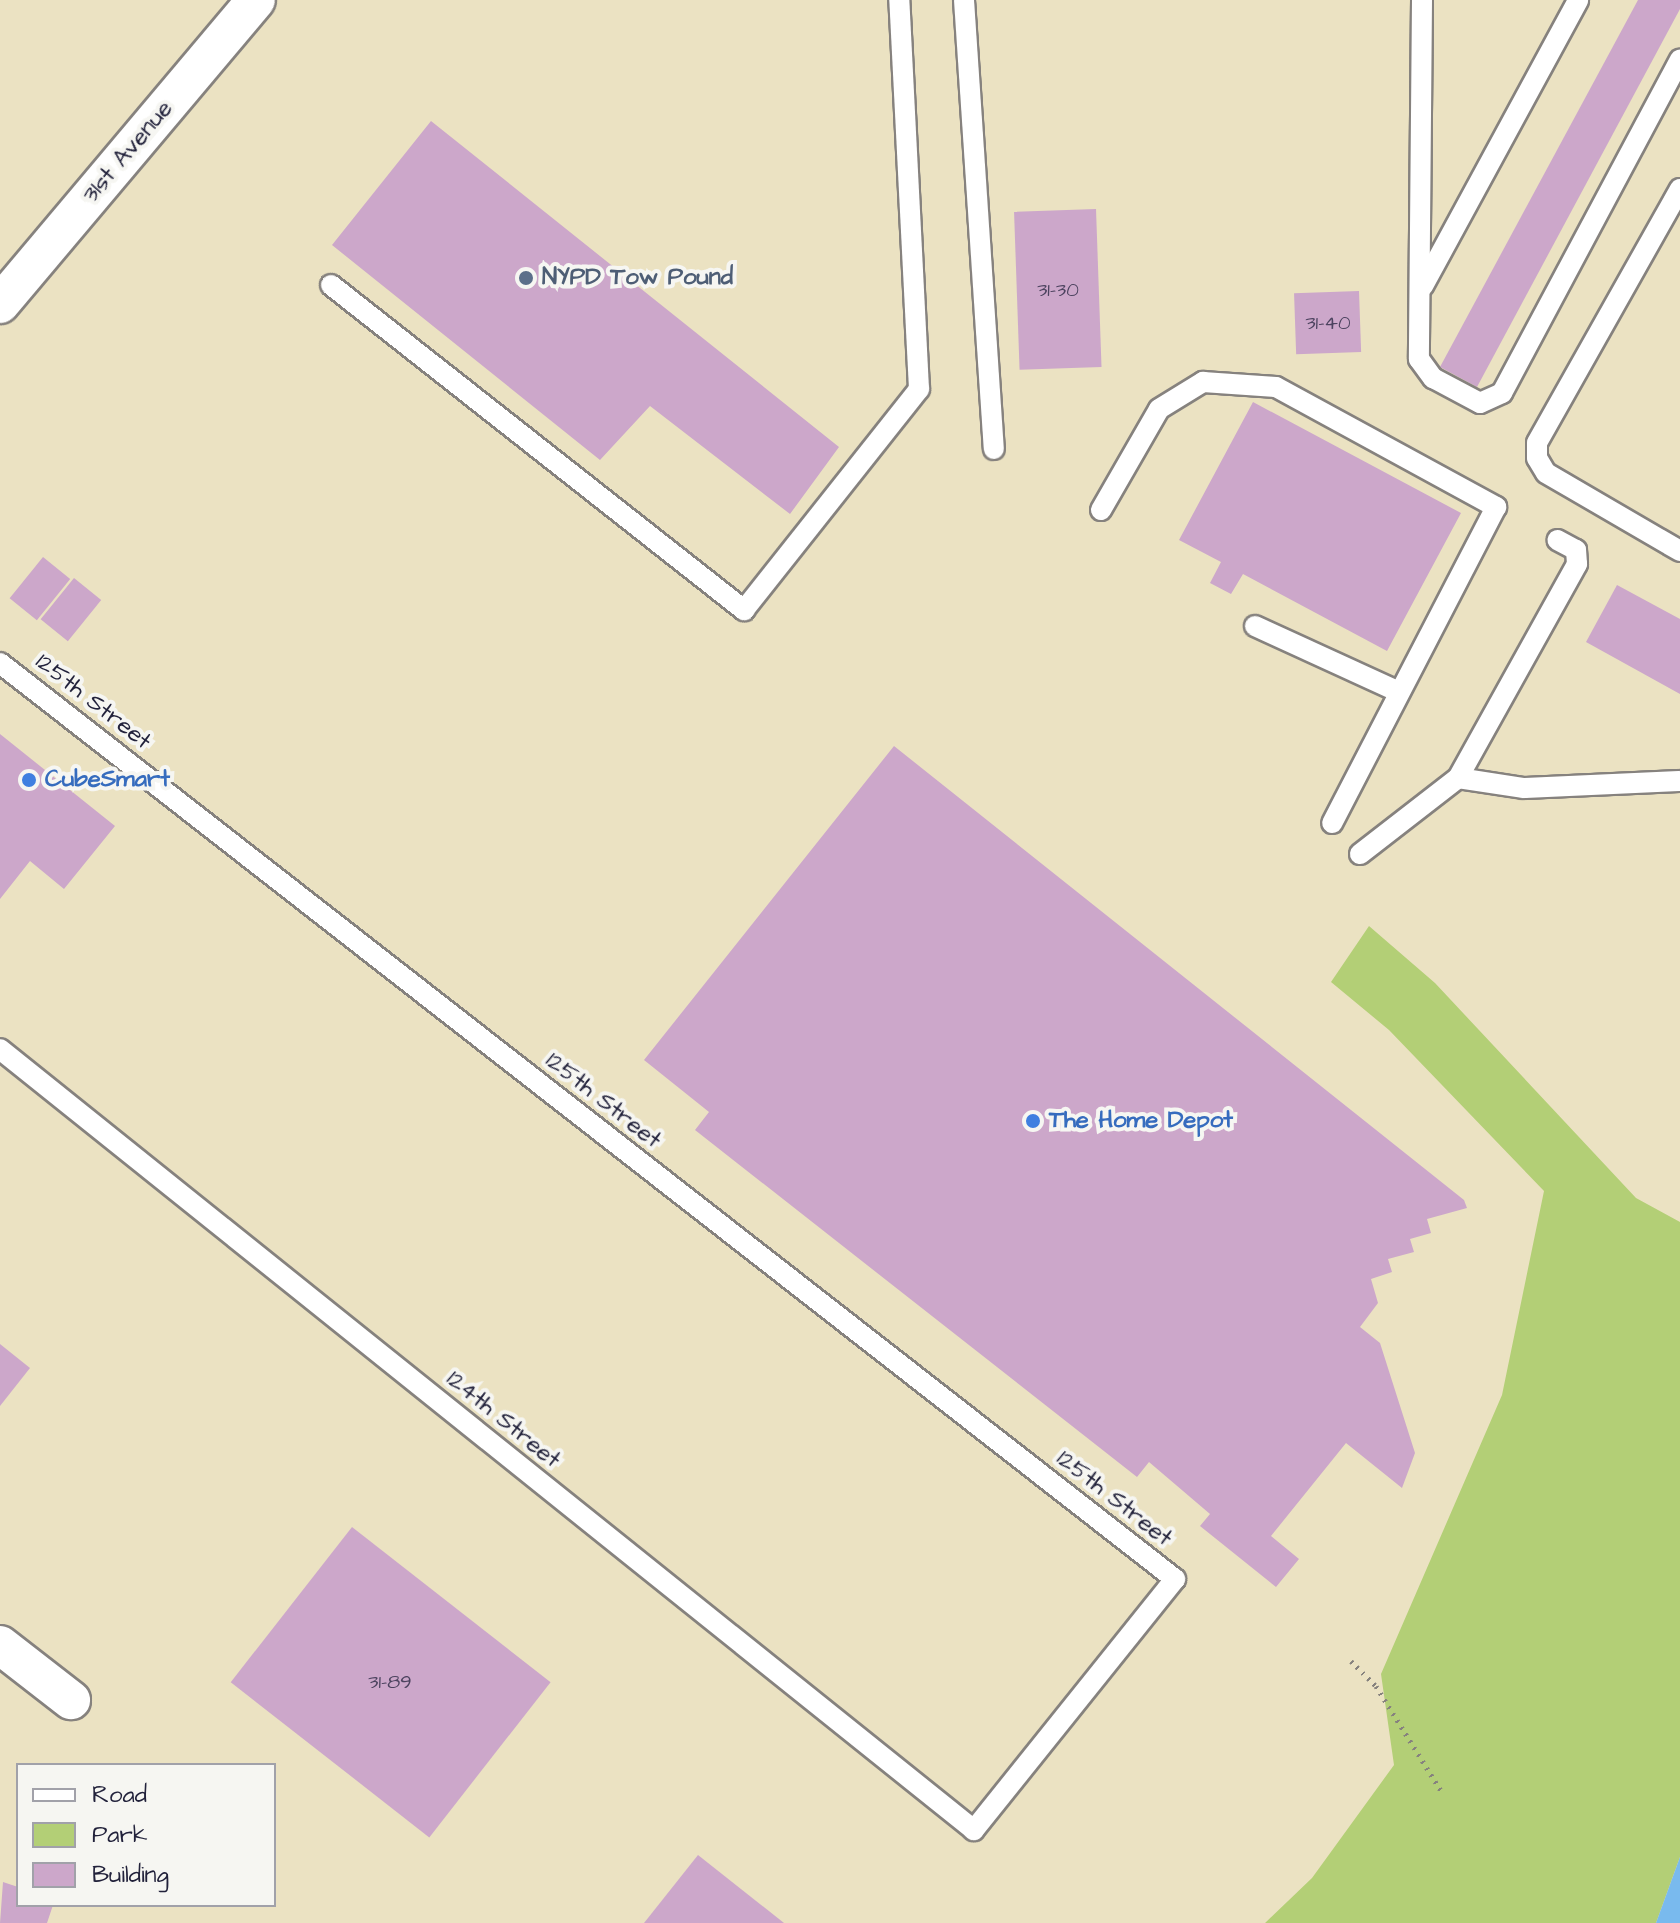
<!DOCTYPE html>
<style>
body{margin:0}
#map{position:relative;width:1680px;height:1923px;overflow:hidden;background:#ebe2c2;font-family:"Architects Daughter",sans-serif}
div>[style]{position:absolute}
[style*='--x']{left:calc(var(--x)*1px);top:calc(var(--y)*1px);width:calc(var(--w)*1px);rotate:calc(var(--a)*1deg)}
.green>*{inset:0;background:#b3cf76}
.water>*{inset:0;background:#79baee}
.building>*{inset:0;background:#cca7ca;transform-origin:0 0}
.path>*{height:5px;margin-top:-2.5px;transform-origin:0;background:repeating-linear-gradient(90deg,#86827e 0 2px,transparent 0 8px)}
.roads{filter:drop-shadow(2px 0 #86827e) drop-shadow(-2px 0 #86827e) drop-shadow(0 2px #86827e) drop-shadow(0 -2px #86827e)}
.lane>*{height:20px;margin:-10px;padding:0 10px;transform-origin:10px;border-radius:10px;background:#fff}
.street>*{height:38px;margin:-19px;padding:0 19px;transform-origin:19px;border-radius:19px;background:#fff}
.dots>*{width:22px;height:22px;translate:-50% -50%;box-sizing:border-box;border:4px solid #f6f6f2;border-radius:50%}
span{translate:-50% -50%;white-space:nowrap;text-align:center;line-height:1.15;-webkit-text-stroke:8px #f6f6f2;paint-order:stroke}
.number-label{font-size:20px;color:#4c435f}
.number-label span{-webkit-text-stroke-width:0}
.street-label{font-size:24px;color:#22223b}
.service-label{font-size:24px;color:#4e5e75;font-weight:700}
.left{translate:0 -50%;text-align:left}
.shop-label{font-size:24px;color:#366cbe;font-weight:700}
.legend{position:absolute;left:16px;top:1763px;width:260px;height:144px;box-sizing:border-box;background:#f6f6f2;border:2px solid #a1a1a9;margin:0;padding:10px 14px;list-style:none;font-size:24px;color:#22223b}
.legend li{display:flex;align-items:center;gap:16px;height:40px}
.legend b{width:40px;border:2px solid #a1a1a9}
</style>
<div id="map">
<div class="green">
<div style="clip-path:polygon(1369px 926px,1435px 983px,1636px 1198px,1680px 1222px,1680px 1857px,1656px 1923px,1265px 1923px,1312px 1878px,1394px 1765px,1381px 1674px,1502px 1395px,1544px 1191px,1389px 1030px,1331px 982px)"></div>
</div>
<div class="water">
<div style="clip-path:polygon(1680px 1857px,1680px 1923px,1656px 1923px)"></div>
</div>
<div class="building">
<div style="clip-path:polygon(1638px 0,1680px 0,1680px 9px,1477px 387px,1440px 367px)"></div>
<div style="clip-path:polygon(431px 121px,839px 447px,790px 514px,650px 406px,600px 460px,332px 245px)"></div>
<div style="left:1096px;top:209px;width:158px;height:82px;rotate:88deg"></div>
<div style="left:1359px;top:291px;width:61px;height:65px;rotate:88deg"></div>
<div style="clip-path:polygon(1253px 402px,1461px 513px,1387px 651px,1243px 574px,1231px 594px,1210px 583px,1221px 562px,1179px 540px)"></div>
<div style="left:43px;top:557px;width:35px;height:53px;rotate:39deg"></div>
<div style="left:74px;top:578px;width:35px;height:53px;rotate:39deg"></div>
<div style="clip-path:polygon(1617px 585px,1680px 619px,1680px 694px,1586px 642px)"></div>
<div style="clip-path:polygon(0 734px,115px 826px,64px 889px,30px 861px,0 899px)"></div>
<div style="clip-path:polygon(894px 746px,1464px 1200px,1467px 1208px,1427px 1219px,1431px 1233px,1410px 1239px,1414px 1252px,1388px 1259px,1392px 1272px,1371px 1279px,1378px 1303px,1360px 1327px,1380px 1343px,1415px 1453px,1402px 1488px,1346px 1443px,1271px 1536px,1299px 1559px,1276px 1587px,1200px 1526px,1210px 1514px,1149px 1462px,1137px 1477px,695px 1130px,709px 1112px,644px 1060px)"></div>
<div style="clip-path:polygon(0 1344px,30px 1368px,0 1406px)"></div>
<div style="left:352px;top:1527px;width:252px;height:197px;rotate:38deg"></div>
<div style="clip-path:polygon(698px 1855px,784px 1923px,644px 1923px)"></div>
<div style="clip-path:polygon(3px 1882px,18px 1887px,18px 1905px,53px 1905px,47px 1923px,0 1923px)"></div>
</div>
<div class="path">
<div style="--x:1351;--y:1661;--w:35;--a:45"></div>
<div style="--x:1376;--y:1686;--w:127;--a:58.2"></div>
</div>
<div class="roads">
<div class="lane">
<div style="--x:964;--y:0;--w:450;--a:86.2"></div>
<div style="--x:1422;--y:0;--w:359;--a:90.5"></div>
<div style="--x:1419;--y:359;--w:24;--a:54"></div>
<div style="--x:1433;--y:378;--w:53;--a:28"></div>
<div style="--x:1480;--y:403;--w:24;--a:-24"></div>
<div style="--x:1502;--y:393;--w:378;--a:-61.9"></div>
<div style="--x:1680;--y:189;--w:291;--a:119.4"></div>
<div style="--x:1537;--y:443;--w:15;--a:90"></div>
<div style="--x:1537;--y:458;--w:17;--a:59"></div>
<div style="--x:1546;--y:473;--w:155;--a:30.2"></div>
<div style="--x:331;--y:285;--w:526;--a:38.2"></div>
<div style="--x:744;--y:610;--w:282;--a:-51.6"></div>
<div style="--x:919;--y:389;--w:390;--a:-92.9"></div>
<div style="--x:1423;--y:286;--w:325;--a:-61.5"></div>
<div style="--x:1101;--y:510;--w:116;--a:-60.1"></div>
<div style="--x:1159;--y:409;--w:52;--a:-31.5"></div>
<div style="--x:1203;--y:382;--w:73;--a:3.9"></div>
<div style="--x:1276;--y:387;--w:251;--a:28.6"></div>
<div style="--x:1496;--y:507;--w:356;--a:117.4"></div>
<div style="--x:1255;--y:626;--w:156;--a:24.6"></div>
<div style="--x:0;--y:663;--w:1490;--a:37.94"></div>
<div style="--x:1175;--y:1579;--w:322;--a:128.7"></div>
<div style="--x:974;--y:1830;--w:1248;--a:-141.28"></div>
<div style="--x:1458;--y:778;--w:67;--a:8.6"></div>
<div style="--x:1524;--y:788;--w:156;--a:-2.6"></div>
<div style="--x:1360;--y:854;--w:124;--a:-37.8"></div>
<div style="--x:1458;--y:778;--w:245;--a:-60.9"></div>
<div style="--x:1577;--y:564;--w:14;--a:-94"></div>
<div style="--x:1576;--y:550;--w:21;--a:-152"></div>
</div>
<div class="street">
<div style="--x:0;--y:304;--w:397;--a:-49.9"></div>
<div style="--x:0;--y:1645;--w:90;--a:37.8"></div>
</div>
</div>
<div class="dots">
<div style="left:526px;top:278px;background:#5c6f8a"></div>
<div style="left:29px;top:780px;background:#3f7fe0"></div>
<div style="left:1033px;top:1121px;background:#3f7fe0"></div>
</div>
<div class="number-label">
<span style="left:1058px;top:290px">31-30</span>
<span style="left:1328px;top:323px">31-40</span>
<span style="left:390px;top:1682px">31-89</span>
</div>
<div class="street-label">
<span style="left:128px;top:152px;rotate:-50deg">31st Avenue</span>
<span style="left:93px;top:702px;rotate:38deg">125th Street</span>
<span style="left:603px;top:1101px;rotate:38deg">125th Street</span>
<span style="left:503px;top:1420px;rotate:39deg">124th Street</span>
<span style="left:1114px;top:1499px;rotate:38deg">125th Street</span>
</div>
<div class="service-label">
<span class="left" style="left:542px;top:278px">NYPD Tow Pound</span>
</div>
<div class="shop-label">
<span class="left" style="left:45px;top:780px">CubeSmart</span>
<span class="left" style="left:1049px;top:1121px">The Home Depot</span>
</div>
<ul class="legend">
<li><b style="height:10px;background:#fff"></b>Road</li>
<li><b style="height:22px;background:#b3cf76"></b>Park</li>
<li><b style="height:22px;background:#cca7ca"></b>Building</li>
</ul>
</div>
